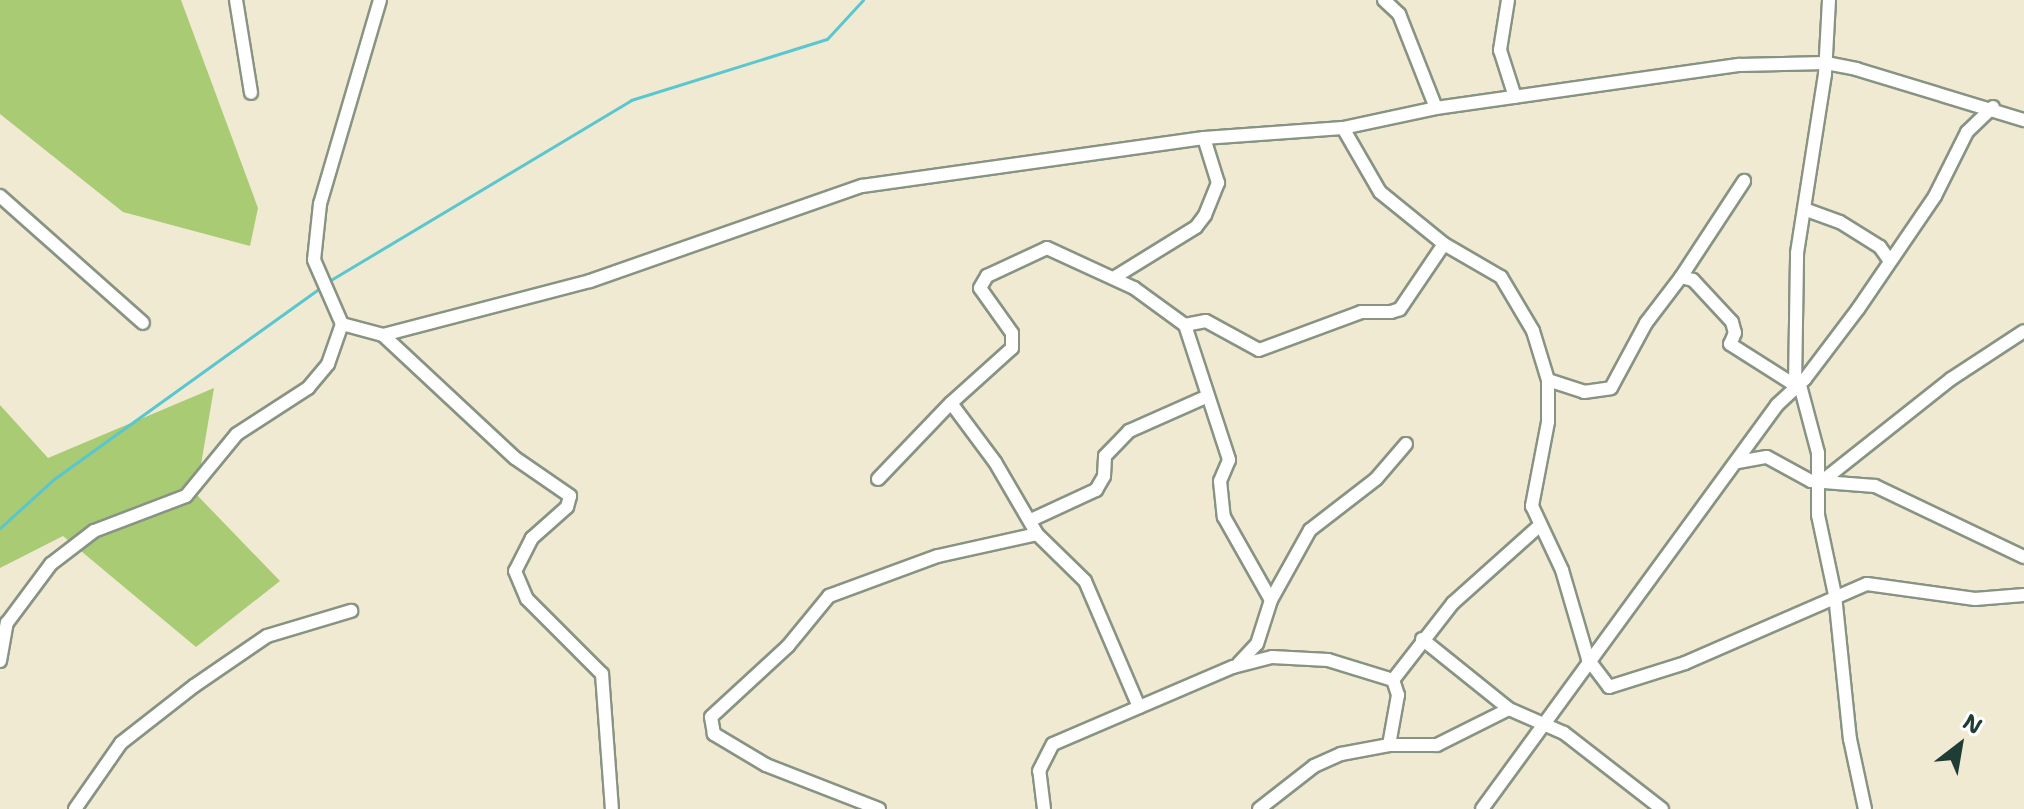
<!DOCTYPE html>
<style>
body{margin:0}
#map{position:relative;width:2024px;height:809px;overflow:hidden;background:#f0ead2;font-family:"Shantell Sans",sans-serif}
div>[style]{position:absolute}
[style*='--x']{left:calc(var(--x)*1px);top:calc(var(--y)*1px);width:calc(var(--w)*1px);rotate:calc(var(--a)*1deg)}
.green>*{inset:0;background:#a9cb73}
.stream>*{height:3px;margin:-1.5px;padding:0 1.5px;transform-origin:1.5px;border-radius:1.5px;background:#59c6d0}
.roads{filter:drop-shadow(2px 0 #889483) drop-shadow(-2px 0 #889483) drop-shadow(0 2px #889483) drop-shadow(0 -2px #889483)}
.minor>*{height:12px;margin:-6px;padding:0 6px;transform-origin:6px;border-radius:6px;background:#fff}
span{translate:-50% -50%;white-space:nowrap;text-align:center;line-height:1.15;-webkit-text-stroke:8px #fff;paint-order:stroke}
.north{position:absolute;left:1920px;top:705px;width:80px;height:80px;-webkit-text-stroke:6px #fff;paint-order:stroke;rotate:31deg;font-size:22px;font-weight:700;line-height:32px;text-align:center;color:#1f3d34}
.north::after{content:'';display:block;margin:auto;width:28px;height:36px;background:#1f3d34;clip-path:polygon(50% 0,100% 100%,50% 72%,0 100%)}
</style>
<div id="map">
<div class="green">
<div style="clip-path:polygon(0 0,181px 0,258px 208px,250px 246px,123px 212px,0 114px)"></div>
<div style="clip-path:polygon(214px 388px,196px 494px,280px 581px,196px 647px,63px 536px,0 568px,0 405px,48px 458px)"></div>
</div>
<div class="stream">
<div style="--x:329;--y:281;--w:352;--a:-30.9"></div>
<div style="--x:631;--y:100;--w:205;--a:-17.3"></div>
<div style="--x:827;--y:39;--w:53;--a:-47.3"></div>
<div style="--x:0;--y:528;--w:73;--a:-42.2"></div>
<div style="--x:54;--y:479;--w:327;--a:-35.7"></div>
</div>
<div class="roads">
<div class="minor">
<div style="--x:236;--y:0;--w:94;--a:80.8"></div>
<div style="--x:380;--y:0;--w:213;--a:106.4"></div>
<div style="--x:320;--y:204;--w:56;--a:96.1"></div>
<div style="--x:314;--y:260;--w:70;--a:66.4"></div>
<div style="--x:342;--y:324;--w:42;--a:15"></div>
<div style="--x:383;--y:335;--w:214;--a:-14.6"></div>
<div style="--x:590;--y:281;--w:288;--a:-19.3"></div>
<div style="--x:862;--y:186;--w:345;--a:-8"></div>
<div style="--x:1204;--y:138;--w:139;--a:-4.1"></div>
<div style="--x:1343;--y:128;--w:95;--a:-12.1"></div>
<div style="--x:1436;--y:108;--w:307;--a:-8.1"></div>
<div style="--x:1740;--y:65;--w:86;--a:-1.3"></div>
<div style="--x:1826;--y:63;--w:31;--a:11"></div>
<div style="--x:1856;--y:69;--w:176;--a:16.9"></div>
<div style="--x:1384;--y:0;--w:21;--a:43"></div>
<div style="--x:1399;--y:14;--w:101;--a:68.5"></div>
<div style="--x:1508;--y:0;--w:51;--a:99.1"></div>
<div style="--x:1500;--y:50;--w:49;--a:72.3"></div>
<div style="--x:1343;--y:128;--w:74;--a:60"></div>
<div style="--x:1380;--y:192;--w:82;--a:39.1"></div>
<div style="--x:1444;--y:244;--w:66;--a:30.1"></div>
<div style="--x:1501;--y:277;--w:63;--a:59.3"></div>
<div style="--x:1533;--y:331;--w:51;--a:73"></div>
<div style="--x:1548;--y:380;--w:42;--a:90"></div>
<div style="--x:1548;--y:422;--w:86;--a:100.8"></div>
<div style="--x:1532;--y:506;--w:71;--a:64.9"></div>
<div style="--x:1562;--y:570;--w:93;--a:73.7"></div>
<div style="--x:1588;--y:659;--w:35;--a:53"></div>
<div style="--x:1609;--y:687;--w:80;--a:-17.5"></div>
<div style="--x:1685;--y:663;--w:198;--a:-23.5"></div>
<div style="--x:1867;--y:584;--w:109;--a:7.9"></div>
<div style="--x:1975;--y:599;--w:49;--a:-4.7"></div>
<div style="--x:0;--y:196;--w:191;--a:41.6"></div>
<div style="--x:1804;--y:209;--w:38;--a:20"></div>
<div style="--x:1840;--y:222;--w:47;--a:32"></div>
<div style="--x:1880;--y:247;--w:16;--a:55"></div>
<div style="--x:1115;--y:277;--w:95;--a:-31.7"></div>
<div style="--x:1196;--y:227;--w:15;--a:-53"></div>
<div style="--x:1205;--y:215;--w:35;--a:-68"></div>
<div style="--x:1218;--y:183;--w:47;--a:-107.3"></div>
<div style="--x:1681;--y:277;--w:115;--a:-56.7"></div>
<div style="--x:1185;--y:325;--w:21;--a:-11"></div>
<div style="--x:1206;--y:321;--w:60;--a:28.7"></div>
<div style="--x:1259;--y:350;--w:109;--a:-20.4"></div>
<div style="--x:1361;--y:312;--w:30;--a:0"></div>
<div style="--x:1391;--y:312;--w:9;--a:-18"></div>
<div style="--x:1400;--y:309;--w:78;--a:-55.9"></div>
<div style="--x:383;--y:335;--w:180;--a:43"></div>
<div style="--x:515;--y:458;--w:67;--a:34.6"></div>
<div style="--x:570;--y:496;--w:11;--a:105"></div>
<div style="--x:567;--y:507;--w:47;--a:138.5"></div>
<div style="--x:532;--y:538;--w:37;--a:117"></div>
<div style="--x:515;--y:571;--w:30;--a:67"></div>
<div style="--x:527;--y:599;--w:106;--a:45"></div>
<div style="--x:602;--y:674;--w:135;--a:85.8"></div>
<div style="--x:1548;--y:380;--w:38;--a:18"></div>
<div style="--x:1584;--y:392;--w:27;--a:-8"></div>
<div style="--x:1611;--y:388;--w:74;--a:-61.7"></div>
<div style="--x:1646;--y:323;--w:58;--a:-52.7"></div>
<div style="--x:1681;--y:277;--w:12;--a:14"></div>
<div style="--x:1693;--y:280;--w:57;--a:47.1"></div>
<div style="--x:1732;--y:322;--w:11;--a:75"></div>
<div style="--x:1735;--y:333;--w:12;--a:114"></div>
<div style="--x:1730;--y:344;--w:84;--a:32.4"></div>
<div style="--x:1801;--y:389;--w:66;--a:75.1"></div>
<div style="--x:1818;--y:453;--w:62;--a:90"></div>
<div style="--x:1818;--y:515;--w:82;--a:78"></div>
<div style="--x:1835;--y:595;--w:145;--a:84.1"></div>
<div style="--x:1850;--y:739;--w:72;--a:77.9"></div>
<div style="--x:1795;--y:386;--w:133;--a:-89.1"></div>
<div style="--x:1797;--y:253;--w:181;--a:-81.1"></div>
<div style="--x:1825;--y:74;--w:74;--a:-86.9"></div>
<div style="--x:951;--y:403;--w:82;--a:-42"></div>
<div style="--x:1012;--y:348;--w:15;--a:-90"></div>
<div style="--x:1012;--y:333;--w:55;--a:-125.4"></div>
<div style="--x:980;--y:288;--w:14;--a:-60"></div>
<div style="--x:987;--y:276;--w:66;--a:-25"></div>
<div style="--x:1047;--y:248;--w:96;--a:24.7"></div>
<div style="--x:1134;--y:288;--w:63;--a:36"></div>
<div style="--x:1185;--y:325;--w:142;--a:71.9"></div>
<div style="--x:1229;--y:460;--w:23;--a:113"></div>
<div style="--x:1220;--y:481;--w:36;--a:84"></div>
<div style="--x:1224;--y:517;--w:95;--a:60.5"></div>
<div style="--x:1738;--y:462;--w:29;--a:-10"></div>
<div style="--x:1767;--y:457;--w:50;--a:28.6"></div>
<div style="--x:1811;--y:481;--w:64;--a:4.5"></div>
<div style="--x:1875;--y:486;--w:165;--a:25.5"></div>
<div style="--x:878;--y:479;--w:105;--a:-46.2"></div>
<div style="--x:951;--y:403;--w:74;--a:53.3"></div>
<div style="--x:995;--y:462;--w:83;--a:59.7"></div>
<div style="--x:1037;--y:534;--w:67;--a:44.4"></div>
<div style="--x:1085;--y:581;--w:137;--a:66.8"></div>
<div style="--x:1821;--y:482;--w:166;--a:-38.4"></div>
<div style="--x:1951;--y:379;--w:87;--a:-33.3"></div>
<div style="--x:1031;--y:520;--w:72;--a:-24.8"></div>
<div style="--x:1096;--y:490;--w:16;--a:-60"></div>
<div style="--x:1104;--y:476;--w:20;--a:-87"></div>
<div style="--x:1105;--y:456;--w:35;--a:-46"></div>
<div style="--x:1129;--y:431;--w:86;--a:-23.9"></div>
<div style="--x:1422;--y:639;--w:112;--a:38.8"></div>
<div style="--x:1509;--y:709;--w:60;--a:23.6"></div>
<div style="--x:1564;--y:733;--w:124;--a:37.8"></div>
<div style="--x:0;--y:661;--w:39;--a:-80"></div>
<div style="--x:7;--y:623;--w:74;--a:-53.3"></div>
<div style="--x:51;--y:564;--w:54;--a:-37.5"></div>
<div style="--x:94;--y:531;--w:98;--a:-20.8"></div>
<div style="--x:186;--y:496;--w:80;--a:-50.6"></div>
<div style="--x:237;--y:434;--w:85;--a:-32.9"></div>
<div style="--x:308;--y:388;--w:31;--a:-50"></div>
<div style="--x:328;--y:364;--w:42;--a:-70.7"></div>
<div style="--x:1239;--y:663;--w:26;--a:-47"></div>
<div style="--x:1257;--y:644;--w:46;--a:-72.3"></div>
<div style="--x:1271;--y:600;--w:80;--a:-60.9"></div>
<div style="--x:1310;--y:530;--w:83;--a:-37.7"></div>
<div style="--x:1376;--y:479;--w:46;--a:-49.4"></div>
<div style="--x:1393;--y:680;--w:98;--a:-52.1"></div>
<div style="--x:1453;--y:603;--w:114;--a:-41.8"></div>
<div style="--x:1389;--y:745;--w:51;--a:-79.8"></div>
<div style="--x:1398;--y:695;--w:16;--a:-108"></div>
<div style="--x:75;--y:809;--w:80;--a:-55.1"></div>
<div style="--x:121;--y:743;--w:93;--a:-38"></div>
<div style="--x:194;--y:686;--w:88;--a:-34.4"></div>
<div style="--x:267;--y:636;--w:88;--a:-16.6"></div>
<div style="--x:879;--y:809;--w:121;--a:-158.7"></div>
<div style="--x:766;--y:765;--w:61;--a:-149.2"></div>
<div style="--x:714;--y:734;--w:17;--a:-100"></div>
<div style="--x:711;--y:717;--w:105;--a:-42.7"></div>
<div style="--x:788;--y:646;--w:65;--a:-50.6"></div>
<div style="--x:829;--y:596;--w:116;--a:-20.2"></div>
<div style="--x:938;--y:556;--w:101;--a:-12.5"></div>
<div style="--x:1044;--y:809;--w:38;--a:-97"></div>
<div style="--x:1039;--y:771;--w:30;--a:-63"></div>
<div style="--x:1053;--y:744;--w:196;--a:-23.2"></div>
<div style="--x:1233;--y:667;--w:40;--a:-14.4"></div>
<div style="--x:1272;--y:657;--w:56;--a:3.1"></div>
<div style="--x:1328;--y:660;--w:68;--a:17.1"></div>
<div style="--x:1259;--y:809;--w:70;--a:-38"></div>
<div style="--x:1314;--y:766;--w:30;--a:-24"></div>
<div style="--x:1341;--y:754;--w:49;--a:-10.6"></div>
<div style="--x:1389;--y:745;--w:48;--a:0"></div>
<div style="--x:1437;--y:745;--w:80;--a:-26.6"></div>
<div style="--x:1482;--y:809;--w:500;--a:-53.86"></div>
<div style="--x:1777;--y:405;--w:38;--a:-43"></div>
<div style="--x:1805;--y:379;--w:88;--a:-52.9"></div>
<div style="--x:1858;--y:309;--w:137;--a:-55.7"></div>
<div style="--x:1935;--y:196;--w:72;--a:-63.4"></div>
<div style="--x:1967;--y:132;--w:36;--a:-44"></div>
</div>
</div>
<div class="north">N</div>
</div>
